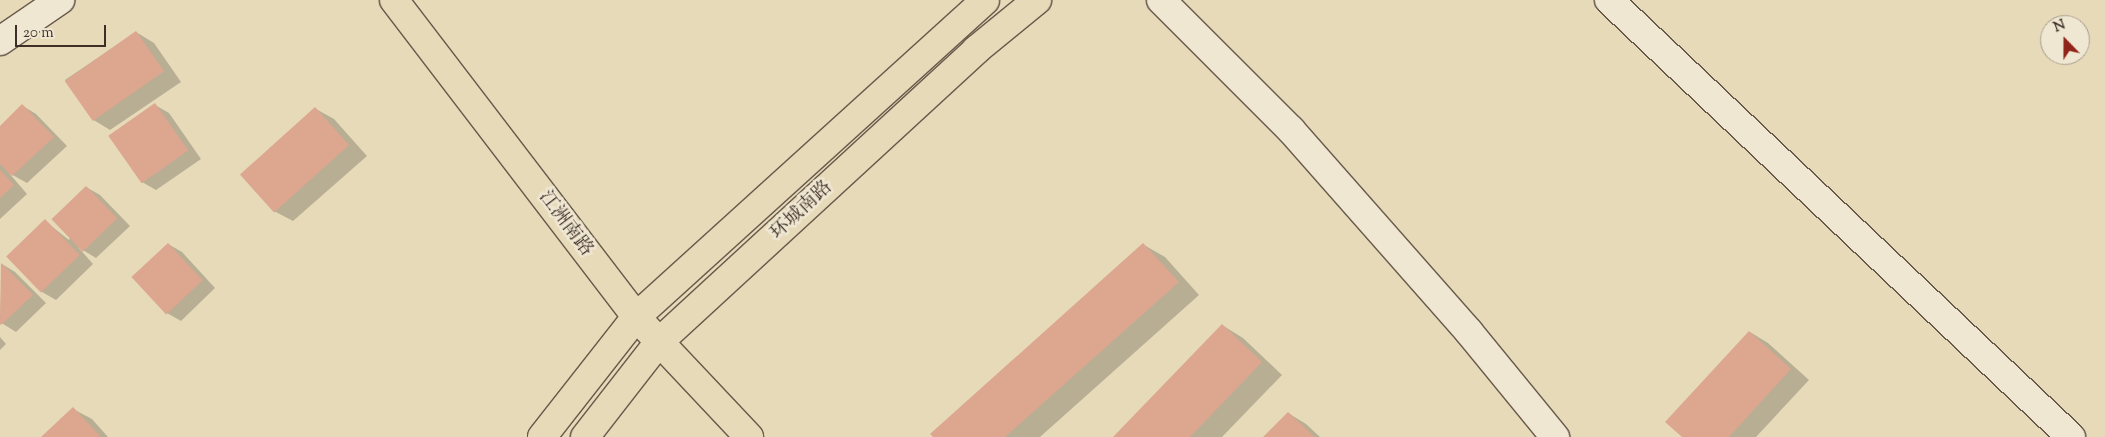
<!DOCTYPE html>
<meta charset="utf-8">
<style>
body{margin:0}
#map{position:relative;width:2105px;height:437px;overflow:hidden;background:#e6dab9;font-family:"Sorts Mill Goudy","Noto Serif SC",serif}
div>[style]{position:absolute}
[style*='--x']{left:calc(var(--x)*1px);top:calc(var(--y)*1px);width:calc(var(--w)*1px);rotate:calc(var(--a)*1deg)}
.shadow>*{inset:0;background:#0003}
.building>*{inset:0;background:#dca68f;transform-origin:0 0}
.roads{filter:drop-shadow(1px 0 #68594b) drop-shadow(-1px 0 #68594b) drop-shadow(0 1px #68594b) drop-shadow(0 -1px #68594b)}
.minor>*{height:28px;margin:-14px;padding:0 14px;transform-origin:14px;border-radius:14px;background:#efe7d2}
.major>*{height:28px;margin:-14px;padding:0 14px;transform-origin:14px;border-radius:14px;background:#e6dab9}
span{translate:-50% -50%;white-space:nowrap;text-align:center;line-height:1.15;-webkit-text-stroke:5px #efe7d2;paint-order:stroke}
.street-label{font-size:19px;color:#3e2e26}
.north{position:absolute;left:2040px;top:15px;width:50px;height:50px;box-sizing:border-box;background:#efe7d2;border:1px solid #a89d8d;border-radius:50%;rotate:338deg;font-size:14px;font-weight:700;line-height:20px;text-align:center;color:#3e2e26}
.north::after{content:'';display:block;margin:auto;width:18px;height:22px;background:#8f2418;clip-path:polygon(50% 0,100% 100%,50% 72%,0 100%)}
.scale{position:absolute;left:15px;top:25px;width:91px;height:22px;box-sizing:border-box;border:2px solid #3e2e26;border-top:0;padding-left:6px;font-size:15px;line-height:18px;white-space:nowrap;color:#3e2e26;-webkit-text-stroke:4px #efe7d2;paint-order:stroke}
</style>
<div id="map">
<div class="shadow">
<div style="clip-path:polygon(136px 32px,154px 43px,181px 82px,110px 130px,92px 119px,65px 80px)"></div>
<div style="clip-path:polygon(155px 105px,169px 113px,201px 159px,156px 190px,142px 182px,110px 136px)"></div>
<div style="clip-path:polygon(23px 106px,36px 114px,67px 146px,27px 183px,9px 173px,27px 194px,0 219px,0 127px)"></div>
<div style="clip-path:polygon(316px 109px,334px 119px,367px 156px,293px 221px,274px 211px)"></div>
<div style="clip-path:polygon(86px 187px,100px 195px,130px 226px,96px 258px,78px 247px,93px 264px,56px 300px,42px 292px,8px 257px,45px 221px,69px 240px)"></div>
<div style="clip-path:polygon(168px 244px,182px 252px,215px 288px,181px 321px,167px 313px)"></div>
<div style="clip-path:polygon(1144px 245px,1165px 257px,1199px 295px,1040px 437px,934px 437px)"></div>
<div style="clip-path:polygon(2px 264px,15px 272px,46px 303px,16px 332px,0 322px)"></div>
<div style="clip-path:polygon(1222px 325px,1243px 338px,1282px 375px,1222px 437px,1115px 437px)"></div>
<div style="clip-path:polygon(1750px 332px,1768px 343px,1809px 380px,1756px 437px,1684px 437px)"></div>
<div style="clip-path:polygon(0 337px,6px 344px,0 350px)"></div>
<div style="clip-path:polygon(73px 409px,92px 419px,108px 437px,43px 437px)"></div>
<div style="clip-path:polygon(1288px 413px,1306px 424px,1320px 437px,1265px 437px)"></div>
</div>
<div class="building">
<div style="left:136px;top:31px;width:49px;height:87px;rotate:55deg"></div>
<div style="left:155px;top:103px;width:58px;height:57px;rotate:55deg"></div>
<div style="clip-path:polygon(22px 104px,54px 137px,12px 176px,0 164px,0 126px)"></div>
<div style="left:315px;top:107px;width:51px;height:101px;rotate:48deg"></div>
<div style="clip-path:polygon(0 170px,14px 185px,0 198px)"></div>
<div style="left:86px;top:186px;width:45px;height:48px;rotate:46deg"></div>
<div style="left:45px;top:219px;width:50px;height:54px;rotate:46deg"></div>
<div style="left:168px;top:243px;width:51px;height:50px;rotate:47deg"></div>
<div style="clip-path:polygon(1143px 243px,1179px 282px,1005px 437px,933px 437px,930px 434px)"></div>
<div style="clip-path:polygon(1px 263px,33px 295px,1px 325px,0 324px)"></div>
<div style="clip-path:polygon(1222px 324px,1262px 362px,1190px 437px,1113px 437px)"></div>
<div style="clip-path:polygon(1749px 331px,1791px 369px,1729px 437px,1682px 437px,1665px 422px)"></div>
<div style="clip-path:polygon(73px 407px,101px 437px,41px 437px)"></div>
<div style="clip-path:polygon(1288px 412px,1315px 437px,1263px 437px)"></div>
</div>
<div class="roads">
<div class="minor">
<div style="--x:1161;--y:0;--w:184;--a:45"></div>
<div style="--x:1291;--y:130;--w:269;--a:48.6"></div>
<div style="--x:1469;--y:332;--w:136;--a:50.7"></div>
<div style="--x:1609;--y:0;--w:636;--a:43.41"></div>
<div style="--x:0;--y:41;--w:73;--a:-34.3"></div>
</div>
<div class="major">
<div style="--x:394;--y:0;--w:399;--a:52.6"></div>
<div style="--x:636;--y:317;--w:165;--a:46.7"></div>
<div style="--x:542;--y:437;--w:152;--a:-51.9"></div>
<div style="--x:636;--y:317;--w:471;--a:-42.2"></div>
<div style="--x:585;--y:437;--w:120;--a:-52.1"></div>
<div style="--x:659;--y:342;--w:431;--a:-42.6"></div>
<div style="--x:976;--y:50;--w:79;--a:-39.3"></div>
</div>
</div>
<div class="street-label">
<span style="left:802px;top:211px;rotate:-43deg">环城南路</span>
<span style="left:565px;top:224px;rotate:53deg">江洲南路</span>
</div>
<div class="north">N</div>
<div class="scale">20 m</div>
</div>
